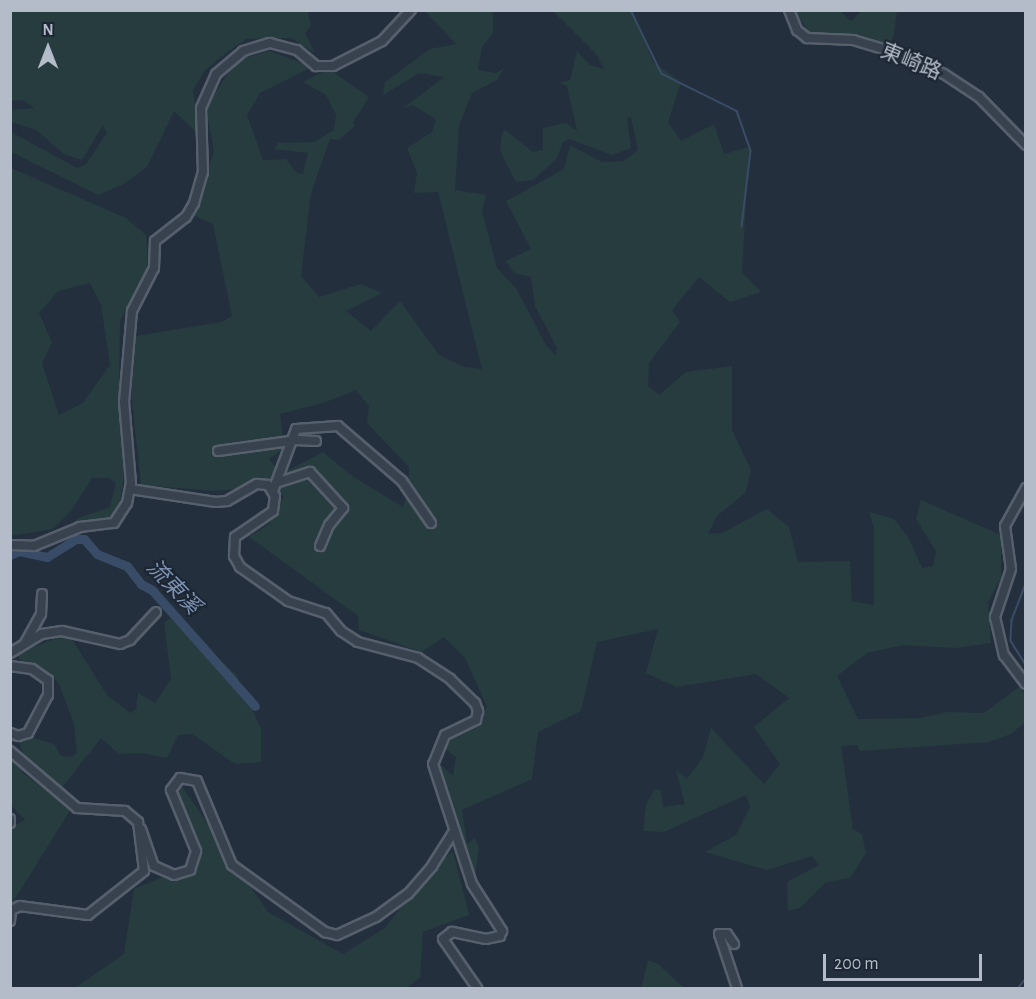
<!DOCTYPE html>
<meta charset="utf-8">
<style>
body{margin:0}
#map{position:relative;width:1036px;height:999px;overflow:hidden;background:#242f3e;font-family:"Alegreya Sans","Noto Sans TC",sans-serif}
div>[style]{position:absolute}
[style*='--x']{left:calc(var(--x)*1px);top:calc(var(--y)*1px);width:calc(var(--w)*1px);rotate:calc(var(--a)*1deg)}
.green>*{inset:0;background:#263c3f}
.stream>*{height:1.5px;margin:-0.75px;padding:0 0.75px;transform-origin:0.75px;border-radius:0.75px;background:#394c67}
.river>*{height:9px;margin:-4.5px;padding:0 4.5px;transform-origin:4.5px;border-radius:4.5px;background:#394c67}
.roads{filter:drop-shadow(2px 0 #565f6c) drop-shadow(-2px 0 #565f6c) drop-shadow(0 2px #565f6c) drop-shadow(0 -2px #565f6c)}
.minor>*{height:8px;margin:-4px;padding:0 4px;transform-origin:4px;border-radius:4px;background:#38414e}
span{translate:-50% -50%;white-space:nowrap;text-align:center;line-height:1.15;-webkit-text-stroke:4.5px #1d2633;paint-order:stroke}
.street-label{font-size:21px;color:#b4bcc9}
.water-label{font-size:22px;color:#7c92b1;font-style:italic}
.frame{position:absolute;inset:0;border:12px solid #b4bcc9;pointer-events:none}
.north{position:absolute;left:18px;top:18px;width:60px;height:60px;-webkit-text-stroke:4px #1d2633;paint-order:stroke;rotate:0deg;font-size:16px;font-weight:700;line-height:24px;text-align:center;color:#b4bcc9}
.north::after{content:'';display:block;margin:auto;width:21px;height:27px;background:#b4bcc9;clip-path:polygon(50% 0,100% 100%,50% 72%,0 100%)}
.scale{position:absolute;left:823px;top:954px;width:159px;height:27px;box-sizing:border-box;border:3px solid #b4bcc9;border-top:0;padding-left:8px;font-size:18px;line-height:21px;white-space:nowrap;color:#b4bcc9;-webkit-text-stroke:4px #1d2633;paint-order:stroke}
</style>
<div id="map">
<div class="green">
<div style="clip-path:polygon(evenodd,493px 10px,493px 33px,482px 47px,478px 70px,496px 73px,504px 68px,497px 80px,472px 93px,459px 125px,455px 190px,486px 195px,482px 211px,497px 268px,516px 288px,546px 345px,555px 355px,557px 348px,535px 306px,531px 277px,514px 273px,506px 261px,531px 249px,506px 201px,564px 169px,570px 145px,602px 162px,624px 161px,638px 150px,631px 117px,627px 119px,631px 148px,612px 155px,569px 139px,563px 142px,557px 158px,533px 180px,516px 182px,500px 151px,502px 134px,505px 130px,533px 152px,543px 150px,543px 128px,566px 123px,577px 131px,567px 86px,559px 83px,570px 80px,577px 51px,590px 65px,604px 69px,597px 55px,553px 11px,633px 11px,653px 62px,681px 82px,668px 122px,681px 141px,714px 124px,724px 154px,749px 147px,742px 272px,761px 292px,730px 302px,699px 277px,672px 310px,680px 322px,649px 363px,648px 386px,659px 395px,686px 372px,732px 366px,732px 430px,751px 470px,746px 492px,717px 516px,708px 534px,722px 533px,767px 509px,789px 527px,798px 562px,850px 561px,852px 601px,874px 605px,874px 528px,869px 512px,894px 519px,908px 537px,922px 568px,933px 566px,936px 551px,916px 519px,921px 500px,1001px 535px,1001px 578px,988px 602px,991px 643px,956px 648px,903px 645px,867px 653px,837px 676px,858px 719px,921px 718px,947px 712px,984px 713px,1019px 687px,1025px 695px,1025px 722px,1011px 734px,989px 742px,860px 751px,857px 745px,841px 746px,853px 829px,862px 834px,866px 853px,850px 878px,826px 882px,800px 908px,788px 911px,787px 882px,819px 865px,812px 856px,767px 870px,705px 852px,736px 835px,750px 807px,746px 795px,664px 832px,643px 831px,646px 805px,655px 789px,661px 791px,663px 807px,685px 804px,676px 770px,687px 779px,703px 757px,711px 728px,764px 784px,780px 764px,754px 727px,789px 698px,756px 674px,676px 687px,646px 673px,658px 629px,597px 642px,581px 711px,538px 732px,532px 779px,462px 810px,467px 844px,475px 838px,479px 847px,474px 883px,437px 768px,438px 762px,453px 776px,456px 757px,444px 748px,459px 732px,478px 724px,487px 707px,465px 658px,444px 637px,421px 652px,359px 630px,358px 616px,249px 537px,270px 523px,284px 497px,275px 486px,259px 479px,238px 489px,214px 491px,141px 485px,131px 392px,136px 336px,222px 322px,232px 316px,213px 224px,193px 215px,214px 151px,206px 108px,236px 60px,270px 51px,312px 67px,260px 93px,247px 115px,263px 160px,286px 159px,297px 173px,303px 174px,308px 153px,274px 149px,278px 143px,314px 142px,334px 130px,336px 115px,326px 95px,303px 82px,329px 69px,369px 97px,353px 122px,355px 126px,339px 140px,330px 139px,311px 193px,301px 276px,319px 297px,361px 284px,382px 293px,346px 311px,371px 331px,400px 301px,439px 355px,464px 367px,482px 369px,438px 192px,414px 193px,417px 173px,407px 148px,432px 132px,436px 119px,412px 105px,402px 109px,444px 77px,419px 73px,383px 95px,385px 82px,430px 49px,456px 44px,425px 11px,493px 10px,356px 390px,369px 406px,367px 423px,409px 467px,408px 492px,403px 507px,352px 476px,323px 452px,281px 474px,269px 459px,284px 448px,280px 414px,326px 402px,356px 390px)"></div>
<div style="clip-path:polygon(11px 11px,308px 11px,311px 26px,305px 33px,315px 53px,291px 38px,247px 39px,230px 50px,205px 70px,193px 90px,198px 134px,174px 111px,147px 167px,122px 185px,98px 195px,11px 152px,11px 132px,77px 168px,86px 164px,107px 133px,103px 125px,82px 160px,64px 154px,36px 130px,11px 122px,11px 110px,34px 108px,23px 100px,11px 101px)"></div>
<div style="clip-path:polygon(795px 11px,840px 11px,851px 21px,862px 11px,897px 11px,894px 33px,891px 44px,850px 34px,810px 34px)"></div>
<div style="clip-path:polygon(evenodd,11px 168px,126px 218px,146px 235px,148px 267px,120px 321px,119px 403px,124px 475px,119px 510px,113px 517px,72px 524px,78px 518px,110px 507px,116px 483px,109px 478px,92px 478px,71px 511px,53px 529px,11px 536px,11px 168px,90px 283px,101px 305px,110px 365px,83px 403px,59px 415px,42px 363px,52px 342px,39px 313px,58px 291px,90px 283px)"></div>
<div style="clip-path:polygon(171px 618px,236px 674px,261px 729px,261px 762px,235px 764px,192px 734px,178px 735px,167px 758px,141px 753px,119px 754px,101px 738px,61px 789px,24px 756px,19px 743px,24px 735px,54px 744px,61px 756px,72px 757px,77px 753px,74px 724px,59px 684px,49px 672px,20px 660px,17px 654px,64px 635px,73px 641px,107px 695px,130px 713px,136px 709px,138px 693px,155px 703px,171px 679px,164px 623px)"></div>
<div style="clip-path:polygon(11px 748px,23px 773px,71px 809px,11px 905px,10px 828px,25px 820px,11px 805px)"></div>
<div style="clip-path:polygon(181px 785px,268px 912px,343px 954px,385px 928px,424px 876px,453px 851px,469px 915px,423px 932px,420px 978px,406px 988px,75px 988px,124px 954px,134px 889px,196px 863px,169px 791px)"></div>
<div style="clip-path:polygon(648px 960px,658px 964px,684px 988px,641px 988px)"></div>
</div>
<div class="stream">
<div style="--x:631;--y:10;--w:71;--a:64.2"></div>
<div style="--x:662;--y:74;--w:84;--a:26.3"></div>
<div style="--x:737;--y:111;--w:42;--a:70.7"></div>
<div style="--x:751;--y:151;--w:76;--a:96.8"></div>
<div style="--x:1026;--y:584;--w:39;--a:111"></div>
<div style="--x:1012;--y:620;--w:21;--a:93"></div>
<div style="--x:1011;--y:641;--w:28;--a:58"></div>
<div style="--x:1018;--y:988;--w:13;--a:-51"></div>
</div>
<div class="river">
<div style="--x:10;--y:555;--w:10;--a:-24"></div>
<div style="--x:19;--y:551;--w:29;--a:12"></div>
<div style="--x:47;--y:557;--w:34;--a:-32"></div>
<div style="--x:76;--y:539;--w:8;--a:0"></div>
<div style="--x:84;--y:539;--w:20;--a:49"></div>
<div style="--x:97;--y:554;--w:32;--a:22"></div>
<div style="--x:127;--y:566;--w:23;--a:52"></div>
<div style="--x:141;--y:584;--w:13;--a:29"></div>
<div style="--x:152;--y:590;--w:155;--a:48.4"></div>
</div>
<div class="roads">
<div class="minor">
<div style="--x:789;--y:10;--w:22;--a:68"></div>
<div style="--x:797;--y:30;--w:13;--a:39"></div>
<div style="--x:807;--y:38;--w:46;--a:2.5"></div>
<div style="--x:853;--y:40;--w:46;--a:16.5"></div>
<div style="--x:897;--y:53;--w:51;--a:24.1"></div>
<div style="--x:944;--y:74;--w:42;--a:33.3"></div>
<div style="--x:979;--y:97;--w:67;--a:45.6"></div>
<div style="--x:218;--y:451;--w:80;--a:-7.9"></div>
<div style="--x:297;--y:440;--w:19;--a:3"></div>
<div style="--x:276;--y:483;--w:36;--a:-18"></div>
<div style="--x:310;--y:472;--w:49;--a:47.5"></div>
<div style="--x:343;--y:508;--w:22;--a:129"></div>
<div style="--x:329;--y:525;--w:23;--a:113"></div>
<div style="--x:1026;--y:488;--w:43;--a:118.9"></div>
<div style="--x:1005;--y:526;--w:43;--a:82.1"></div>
<div style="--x:1011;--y:569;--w:51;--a:108.4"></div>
<div style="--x:995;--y:617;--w:39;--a:77"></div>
<div style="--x:1004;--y:655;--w:36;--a:53"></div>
<div style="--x:130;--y:489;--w:87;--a:8.6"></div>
<div style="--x:216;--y:502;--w:11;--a:-5"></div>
<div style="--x:227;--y:501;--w:34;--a:-30"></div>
<div style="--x:257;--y:484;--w:11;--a:5"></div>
<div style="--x:268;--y:485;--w:13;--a:58"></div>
<div style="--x:275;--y:496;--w:15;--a:98"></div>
<div style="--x:273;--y:511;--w:46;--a:145.6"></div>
<div style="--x:235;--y:537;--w:19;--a:93"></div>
<div style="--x:234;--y:556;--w:13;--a:61"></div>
<div style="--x:240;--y:567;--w:59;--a:35.3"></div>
<div style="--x:288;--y:601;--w:40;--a:18"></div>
<div style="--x:326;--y:613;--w:23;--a:50"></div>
<div style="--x:341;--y:631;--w:20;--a:33"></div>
<div style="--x:358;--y:642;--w:62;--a:14.9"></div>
<div style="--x:418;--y:658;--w:38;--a:33"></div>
<div style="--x:450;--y:679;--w:35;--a:44"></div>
<div style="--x:475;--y:703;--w:9;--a:69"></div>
<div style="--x:478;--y:711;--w:9;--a:103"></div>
<div style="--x:476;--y:720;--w:34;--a:154"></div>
<div style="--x:445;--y:735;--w:31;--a:112"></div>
<div style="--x:433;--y:764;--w:126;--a:72"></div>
<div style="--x:472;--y:884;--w:56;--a:57.4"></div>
<div style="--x:502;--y:931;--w:5;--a:112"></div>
<div style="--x:500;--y:936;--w:14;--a:168"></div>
<div style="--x:486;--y:939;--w:35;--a:-168"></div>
<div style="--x:452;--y:932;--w:11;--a:142"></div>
<div style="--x:443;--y:939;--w:60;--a:55.2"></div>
<div style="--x:273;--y:491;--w:66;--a:-69.6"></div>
<div style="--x:296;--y:429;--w:42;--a:-4.1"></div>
<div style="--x:338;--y:426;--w:84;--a:40.7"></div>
<div style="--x:402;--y:481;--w:51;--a:55.4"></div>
<div style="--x:10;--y:545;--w:24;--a:2"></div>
<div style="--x:34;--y:546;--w:50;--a:-22.4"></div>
<div style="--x:80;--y:527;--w:34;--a:-7"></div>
<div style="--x:114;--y:523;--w:24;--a:-57"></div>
<div style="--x:127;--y:503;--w:20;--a:-79"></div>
<div style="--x:131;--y:483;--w:81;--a:-94.9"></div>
<div style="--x:124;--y:402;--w:91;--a:-85"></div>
<div style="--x:132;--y:311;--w:48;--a:-62.9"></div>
<div style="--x:154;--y:268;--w:27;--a:-88"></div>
<div style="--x:155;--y:241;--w:39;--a:-38"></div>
<div style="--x:186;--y:217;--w:16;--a:-60"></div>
<div style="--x:194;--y:203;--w:32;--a:-74"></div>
<div style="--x:203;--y:172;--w:64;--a:-91.8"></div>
<div style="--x:201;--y:108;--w:37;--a:-66"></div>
<div style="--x:216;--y:74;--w:35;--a:-40"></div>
<div style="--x:243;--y:51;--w:28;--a:-17"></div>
<div style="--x:270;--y:43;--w:28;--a:15"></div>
<div style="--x:297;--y:50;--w:25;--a:40"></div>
<div style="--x:316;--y:66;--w:17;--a:0"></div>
<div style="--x:333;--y:66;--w:55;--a:-27"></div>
<div style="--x:382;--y:41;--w:42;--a:-46.9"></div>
<div style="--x:25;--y:643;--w:33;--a:-61"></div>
<div style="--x:41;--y:614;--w:20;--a:-87"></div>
<div style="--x:10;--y:653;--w:37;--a:-31"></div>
<div style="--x:42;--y:634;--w:20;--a:-9"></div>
<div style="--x:62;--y:631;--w:59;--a:12.6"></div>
<div style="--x:120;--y:644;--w:11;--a:-22"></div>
<div style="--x:130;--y:640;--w:38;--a:-47"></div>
<div style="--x:10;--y:666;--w:22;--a:8"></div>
<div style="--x:32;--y:669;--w:19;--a:35"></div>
<div style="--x:48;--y:680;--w:15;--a:90"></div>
<div style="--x:48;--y:695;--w:43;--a:117.8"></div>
<div style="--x:28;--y:733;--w:10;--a:163"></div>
<div style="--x:18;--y:736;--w:9;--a:-159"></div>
<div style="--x:10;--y:751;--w:88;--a:40.4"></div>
<div style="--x:77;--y:808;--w:48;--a:3.6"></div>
<div style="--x:125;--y:811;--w:17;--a:40"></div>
<div style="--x:138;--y:822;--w:49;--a:83"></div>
<div style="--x:144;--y:871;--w:71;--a:141.8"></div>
<div style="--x:88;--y:915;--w:69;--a:-172.5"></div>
<div style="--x:20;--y:906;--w:10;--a:156"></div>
<div style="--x:11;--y:910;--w:11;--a:95"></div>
<div style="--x:10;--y:819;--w:4;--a:90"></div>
<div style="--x:141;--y:829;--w:39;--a:71"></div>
<div style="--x:154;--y:866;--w:22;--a:24"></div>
<div style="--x:174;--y:875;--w:17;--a:-17"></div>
<div style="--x:190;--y:870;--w:20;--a:-72"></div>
<div style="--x:196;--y:851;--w:66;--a:-112.3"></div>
<div style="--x:171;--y:790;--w:15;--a:-53"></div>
<div style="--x:180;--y:778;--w:17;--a:10"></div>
<div style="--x:197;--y:781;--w:91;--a:67.4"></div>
<div style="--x:232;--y:865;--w:115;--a:35.8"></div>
<div style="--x:325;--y:932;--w:12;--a:14"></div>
<div style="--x:337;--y:935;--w:43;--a:-24.8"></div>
<div style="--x:376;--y:917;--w:39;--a:-36"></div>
<div style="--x:408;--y:894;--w:37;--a:-49"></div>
<div style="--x:432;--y:866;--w:41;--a:-57.8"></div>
<div style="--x:734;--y:944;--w:12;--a:-125"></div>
<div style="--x:727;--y:934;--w:8;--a:180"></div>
<div style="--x:719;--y:934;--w:57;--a:71.6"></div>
</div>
</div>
<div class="street-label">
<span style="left:911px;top:62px;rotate:22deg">東崎路</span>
</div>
<div class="water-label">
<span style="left:173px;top:587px;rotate:46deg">流東溪</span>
</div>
<div class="frame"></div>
<div class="north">N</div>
<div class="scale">200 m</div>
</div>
